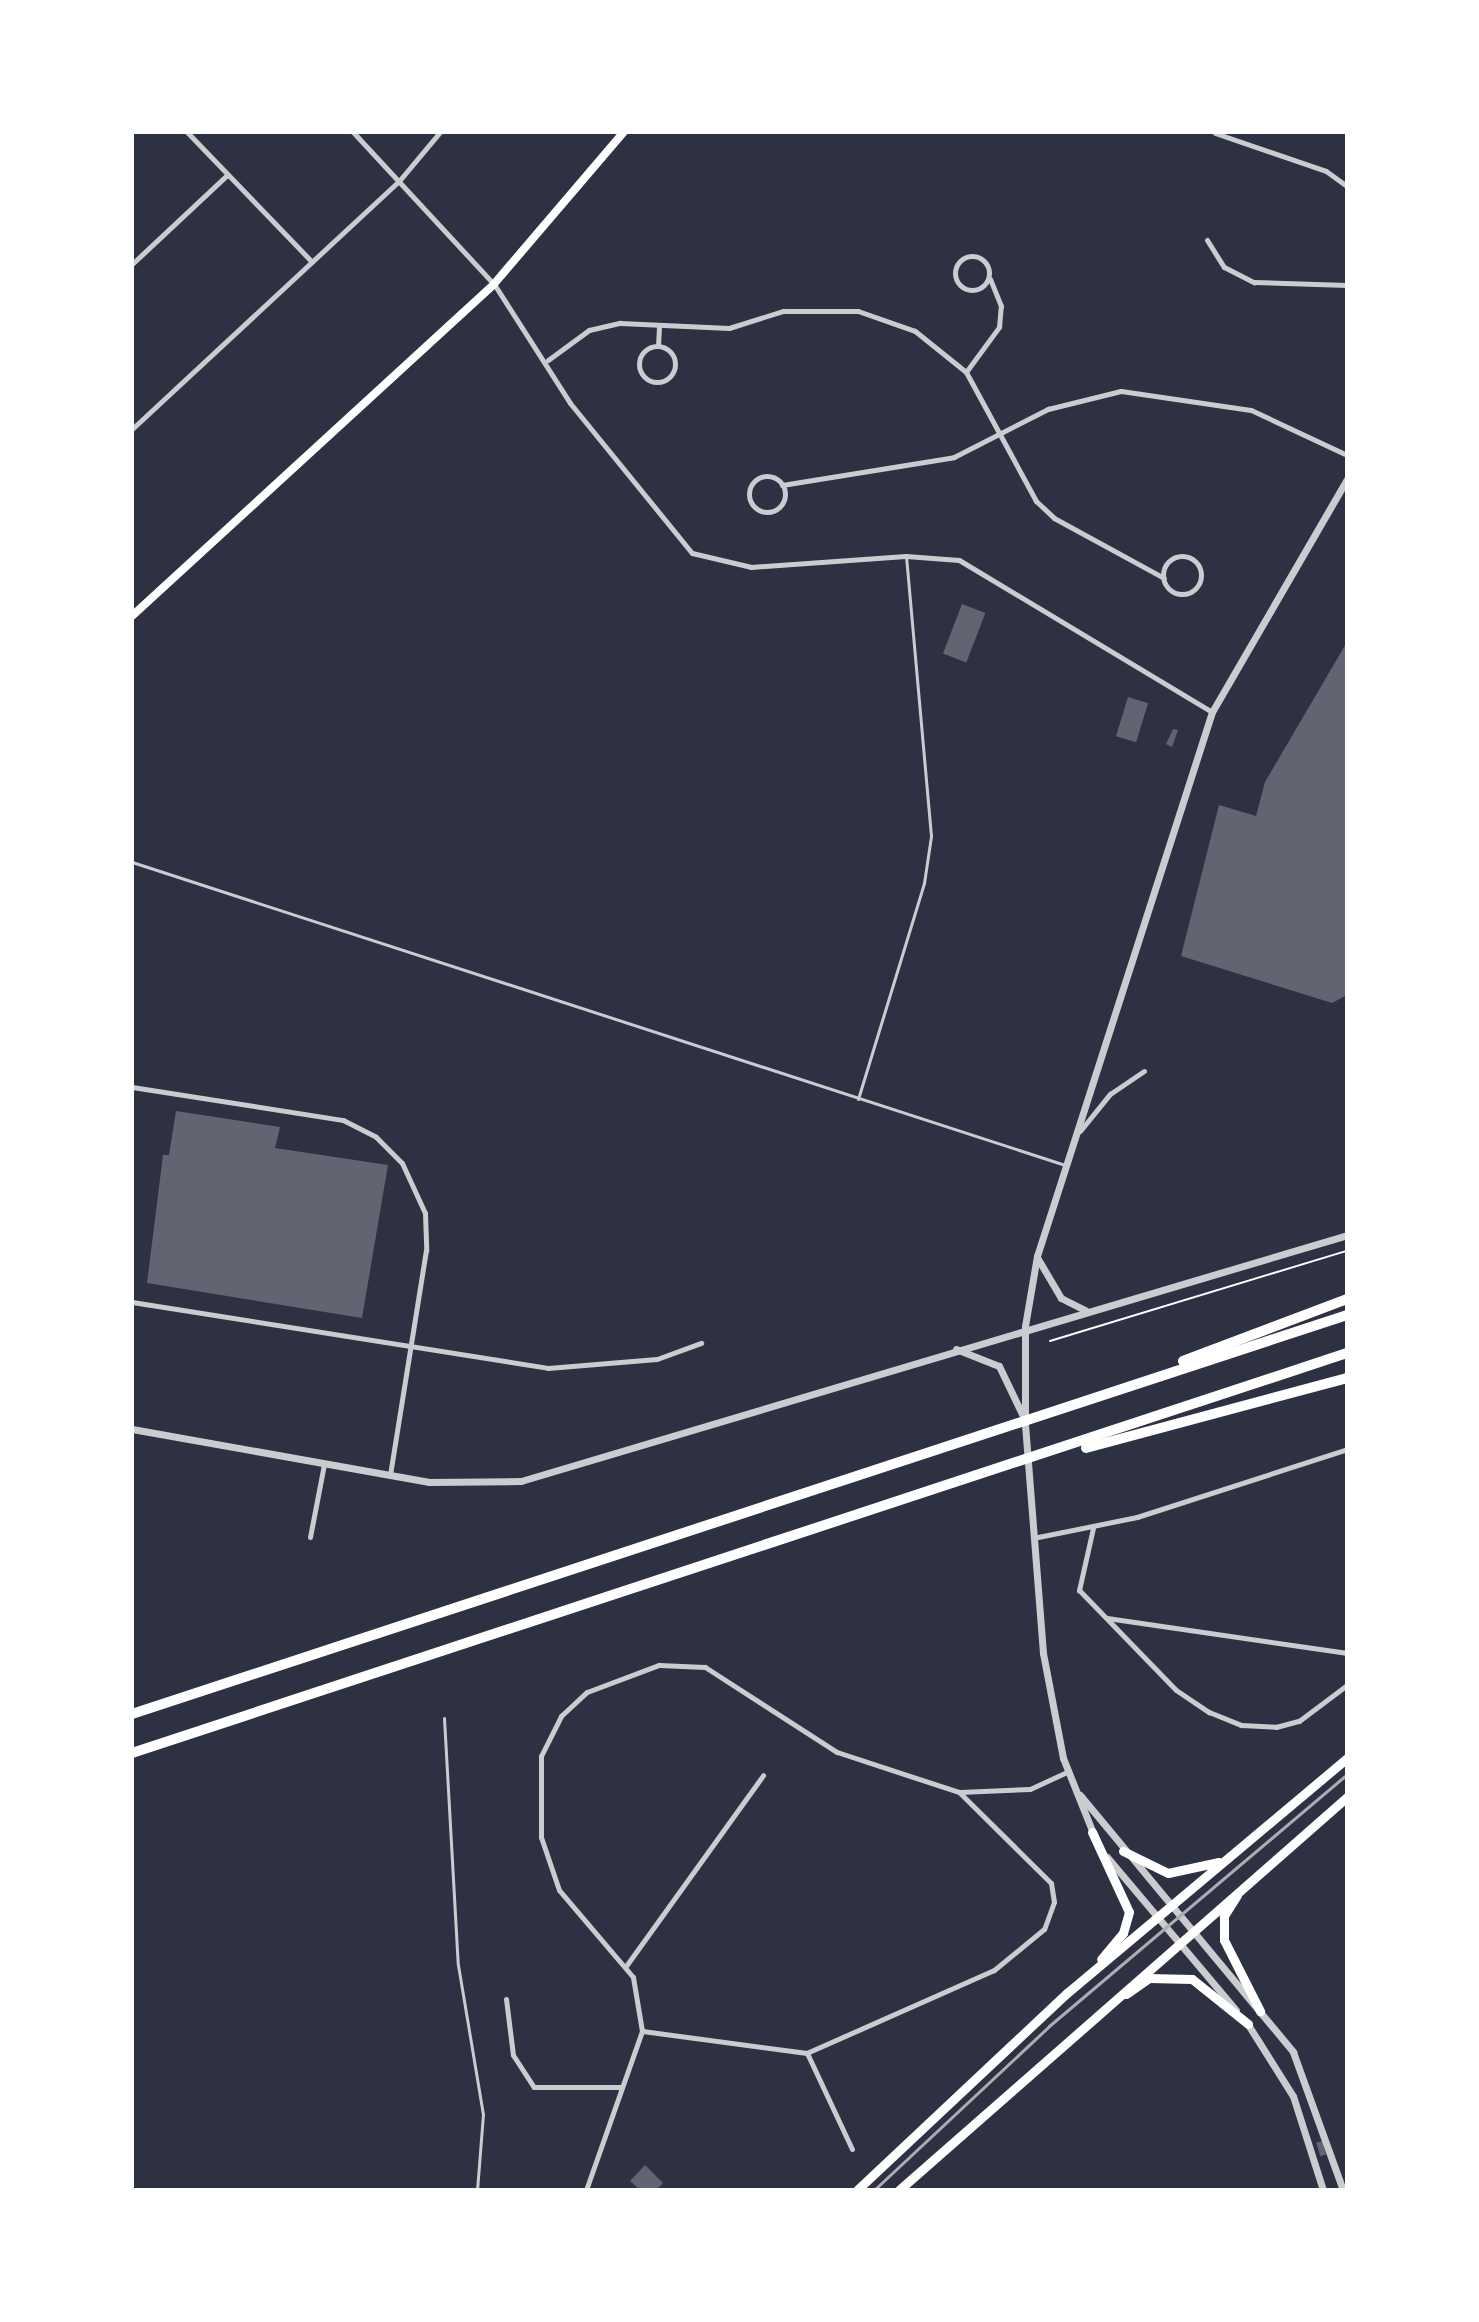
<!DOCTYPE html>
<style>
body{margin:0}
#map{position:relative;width:1479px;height:2322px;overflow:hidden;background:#2d3142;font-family:Raleway,sans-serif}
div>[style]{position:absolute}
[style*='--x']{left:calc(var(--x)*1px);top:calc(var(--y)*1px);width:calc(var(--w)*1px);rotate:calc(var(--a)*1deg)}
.building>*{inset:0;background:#626471;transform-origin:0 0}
.path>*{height:2px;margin:-1px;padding:0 1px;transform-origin:1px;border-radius:1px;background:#fff}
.service>*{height:3px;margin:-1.5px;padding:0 1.5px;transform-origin:1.5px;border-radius:1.5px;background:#caccd0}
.minor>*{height:5px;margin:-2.5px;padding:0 2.5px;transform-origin:2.5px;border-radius:2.5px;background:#caccd0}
.minor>.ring{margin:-2.5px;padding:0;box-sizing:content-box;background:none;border:5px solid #caccd0;border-radius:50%}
.tertiary>*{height:7px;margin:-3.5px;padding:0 3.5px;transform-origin:3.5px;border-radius:3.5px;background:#caccd0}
.secondary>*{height:8px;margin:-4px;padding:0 4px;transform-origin:4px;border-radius:4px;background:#fff}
.primary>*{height:9px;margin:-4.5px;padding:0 4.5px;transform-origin:4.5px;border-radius:4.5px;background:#fff}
.motorway>*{height:10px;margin:-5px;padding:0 5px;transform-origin:5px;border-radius:5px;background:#fff}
.rail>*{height:3px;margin:-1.5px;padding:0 1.5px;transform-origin:1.5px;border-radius:1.5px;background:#abadb3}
span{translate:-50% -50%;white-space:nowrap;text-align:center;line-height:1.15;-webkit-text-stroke:7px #fff;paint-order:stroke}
.frame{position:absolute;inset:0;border:134px solid #fff;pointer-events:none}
</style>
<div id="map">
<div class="building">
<div style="left:962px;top:604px;width:25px;height:53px;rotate:21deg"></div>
<div style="clip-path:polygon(1347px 642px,1347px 995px,1332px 1003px,1181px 956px,1219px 805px,1256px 816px,1265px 782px)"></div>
<div style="left:1128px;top:697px;width:21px;height:41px;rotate:17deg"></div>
<div style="clip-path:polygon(1173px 729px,1178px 730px,1172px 747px,1166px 744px)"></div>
<div style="clip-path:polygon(176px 1111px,280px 1127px,275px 1148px,388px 1165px,362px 1318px,147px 1283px,163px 1155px,169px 1155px)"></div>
<div style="left:1322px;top:2141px;width:14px;height:6px;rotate:73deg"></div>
<div style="clip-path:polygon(645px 2165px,663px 2183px,656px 2190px,640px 2190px,630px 2181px)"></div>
</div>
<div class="path">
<div style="--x:1050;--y:1341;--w:310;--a:-16.9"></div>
</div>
<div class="service">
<div style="--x:132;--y:862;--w:981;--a:17.99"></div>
<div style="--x:858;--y:1099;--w:226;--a:-73"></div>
<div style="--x:924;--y:883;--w:48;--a:-81.5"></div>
<div style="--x:931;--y:836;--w:281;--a:-95.1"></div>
<div style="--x:444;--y:1718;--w:247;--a:86.8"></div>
<div style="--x:458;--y:1965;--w:151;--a:80.5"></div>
<div style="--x:483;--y:2114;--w:76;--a:94.5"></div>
</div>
<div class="minor">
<div style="--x:187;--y:132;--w:180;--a:46.1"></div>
<div style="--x:353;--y:132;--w:207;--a:47.2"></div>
<div style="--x:494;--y:284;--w:141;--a:57.4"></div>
<div style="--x:570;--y:403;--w:193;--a:50.9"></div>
<div style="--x:692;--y:553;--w:61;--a:13.3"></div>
<div style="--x:751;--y:567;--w:155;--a:-4.1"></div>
<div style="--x:906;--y:556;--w:53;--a:4.3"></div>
<div style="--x:959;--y:560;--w:295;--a:31"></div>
<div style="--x:1215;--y:133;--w:117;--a:18.9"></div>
<div style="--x:1326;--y:171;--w:26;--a:36"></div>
<div style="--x:1207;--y:240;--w:32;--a:58"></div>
<div style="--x:1224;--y:267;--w:34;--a:27"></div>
<div style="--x:1254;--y:282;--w:93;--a:1.8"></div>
<div class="ring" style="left:955px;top:256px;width:29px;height:29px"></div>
<div style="--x:132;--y:264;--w:130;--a:-43.1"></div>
<div class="ring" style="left:639px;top:346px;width:31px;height:31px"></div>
<div style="--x:658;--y:346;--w:20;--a:-87"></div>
<div style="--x:548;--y:360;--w:51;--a:-36.2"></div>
<div style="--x:589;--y:330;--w:32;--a:-13"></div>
<div style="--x:620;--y:323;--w:109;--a:2.6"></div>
<div style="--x:729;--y:328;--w:57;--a:-17.5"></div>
<div style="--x:783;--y:311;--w:75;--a:0"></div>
<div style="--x:858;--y:311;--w:60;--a:19.3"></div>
<div style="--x:915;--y:331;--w:65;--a:38.8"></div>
<div style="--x:966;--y:372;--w:147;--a:61.5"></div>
<div style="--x:1036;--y:501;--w:25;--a:43"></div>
<div style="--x:1054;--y:518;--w:125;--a:28.6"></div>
<div style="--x:966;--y:372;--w:56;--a:-53.7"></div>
<div style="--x:999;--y:327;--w:21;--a:-85"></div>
<div style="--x:1001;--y:306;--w:29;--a:-112"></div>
<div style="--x:132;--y:429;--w:364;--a:-42.9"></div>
<div style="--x:399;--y:181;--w:64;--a:-50.1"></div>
<div class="ring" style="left:749px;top:476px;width:31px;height:31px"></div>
<div style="--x:782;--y:485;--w:174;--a:-9.2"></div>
<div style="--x:954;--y:457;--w:106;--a:-27.1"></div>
<div style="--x:1048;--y:409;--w:75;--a:-13.9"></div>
<div style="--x:1121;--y:391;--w:131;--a:8.3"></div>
<div style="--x:1251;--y:410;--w:106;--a:25.1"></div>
<div class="ring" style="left:1163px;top:556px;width:33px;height:33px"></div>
<div style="--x:132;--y:1087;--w:214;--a:8.9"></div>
<div style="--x:343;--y:1120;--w:37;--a:27"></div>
<div style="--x:376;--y:1137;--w:37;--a:45"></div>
<div style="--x:402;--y:1163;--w:55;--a:65.3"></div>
<div style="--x:425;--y:1213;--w:37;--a:88"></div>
<div style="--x:426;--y:1250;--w:227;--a:99.1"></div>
<div style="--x:1080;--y:1131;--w:48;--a:-51"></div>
<div style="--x:1110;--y:1094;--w:41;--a:-34.1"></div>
<div style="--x:132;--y:1302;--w:421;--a:9"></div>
<div style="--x:548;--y:1368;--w:109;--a:-4.7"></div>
<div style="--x:657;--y:1359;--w:47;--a:-20"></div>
<div style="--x:1093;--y:1528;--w:64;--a:102.7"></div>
<div style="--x:1079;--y:1590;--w:139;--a:45.9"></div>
<div style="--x:1176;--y:1690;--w:40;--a:34"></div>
<div style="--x:1209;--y:1712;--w:35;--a:22"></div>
<div style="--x:1241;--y:1725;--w:35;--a:3"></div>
<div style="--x:1276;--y:1727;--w:24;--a:-15"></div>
<div style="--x:1299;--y:1721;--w:60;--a:-36.9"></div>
<div style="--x:310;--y:1537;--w:74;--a:-79.1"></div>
<div style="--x:1038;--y:1537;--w:101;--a:-11.4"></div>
<div style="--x:1137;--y:1517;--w:221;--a:-17.9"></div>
<div style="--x:1107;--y:1618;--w:243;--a:8.3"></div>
<div style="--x:960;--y:1792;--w:70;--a:-2.5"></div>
<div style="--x:1030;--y:1789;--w:43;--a:-24.8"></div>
<div style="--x:626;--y:1966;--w:235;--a:-54.3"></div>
<div style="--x:506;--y:1999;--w:56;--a:82.9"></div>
<div style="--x:513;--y:2055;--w:38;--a:57"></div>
<div style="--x:534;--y:2087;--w:88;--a:0"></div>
<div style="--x:807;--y:2053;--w:106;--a:64.9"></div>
<div style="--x:586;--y:2190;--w:169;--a:-70.6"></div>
<div style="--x:642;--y:2031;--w:55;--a:-99.5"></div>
<div style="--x:633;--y:1977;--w:114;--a:-130.4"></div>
<div style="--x:559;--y:1890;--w:56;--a:-108.8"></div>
<div style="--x:541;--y:1837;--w:81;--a:-90"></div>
<div style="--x:541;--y:1756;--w:45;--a:-63.4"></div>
<div style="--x:561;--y:1716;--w:35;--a:-43"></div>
<div style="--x:587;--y:1692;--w:77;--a:-20.6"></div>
<div style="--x:659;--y:1665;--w:46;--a:2.5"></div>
<div style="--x:705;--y:1667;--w:157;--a:32.8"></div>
<div style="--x:837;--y:1752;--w:128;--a:18.2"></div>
<div style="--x:959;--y:1792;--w:129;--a:44.7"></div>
<div style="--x:1051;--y:1883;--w:19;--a:81"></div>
<div style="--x:1054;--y:1902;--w:29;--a:110"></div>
<div style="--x:1044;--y:1929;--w:65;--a:140.6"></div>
<div style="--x:994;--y:1970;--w:205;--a:156.1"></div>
<div style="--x:807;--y:2053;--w:166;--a:-172.4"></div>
</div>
<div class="tertiary">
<div style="--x:1038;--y:1259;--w:45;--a:59.5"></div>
<div style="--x:1061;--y:1298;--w:28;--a:27"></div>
<div style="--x:956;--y:1349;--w:46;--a:21.6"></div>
<div style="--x:999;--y:1366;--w:55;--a:64.4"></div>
<div style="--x:132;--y:1429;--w:302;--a:10.1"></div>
<div style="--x:429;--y:1482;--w:92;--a:-0.6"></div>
<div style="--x:521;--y:1481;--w:862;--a:-16.58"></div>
<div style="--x:1080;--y:1795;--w:334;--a:50.3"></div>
<div style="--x:1293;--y:2052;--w:147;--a:70.1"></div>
<div style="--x:1093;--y:1833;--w:81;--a:-111.8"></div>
<div style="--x:1063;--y:1758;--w:107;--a:-100.8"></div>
<div style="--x:1043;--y:1653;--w:232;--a:-94.5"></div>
<div style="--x:1025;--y:1422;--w:96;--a:-90"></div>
<div style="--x:1025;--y:1326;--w:71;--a:-80.3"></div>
<div style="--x:1037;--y:1256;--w:571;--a:-72.17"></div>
<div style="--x:1212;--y:712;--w:269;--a:-59.9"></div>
<div style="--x:1107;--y:1857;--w:200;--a:49.9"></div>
<div style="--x:1247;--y:2023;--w:86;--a:57.8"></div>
<div style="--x:1293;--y:2096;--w:99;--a:72.3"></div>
</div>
<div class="secondary">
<div style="--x:132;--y:616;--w:491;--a:-42.5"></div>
<div style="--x:494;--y:284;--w:200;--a:-49.5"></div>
</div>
<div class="primary">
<div style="--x:1092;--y:1832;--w:88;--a:65.2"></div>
<div style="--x:1129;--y:1912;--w:22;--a:106"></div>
<div style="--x:1123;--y:1933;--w:34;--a:130"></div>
<div style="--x:1123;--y:1851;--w:50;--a:26.1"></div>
<div style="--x:1168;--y:1873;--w:52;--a:-12.2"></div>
<div style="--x:1237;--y:1895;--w:25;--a:122"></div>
<div style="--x:1224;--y:1916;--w:24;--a:90"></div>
<div style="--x:1224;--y:1940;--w:80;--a:63.1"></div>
<div style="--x:1126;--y:1994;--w:28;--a:-35"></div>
<div style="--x:1149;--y:1978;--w:43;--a:1.3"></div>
<div style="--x:1192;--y:1979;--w:72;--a:38.8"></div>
<div style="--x:857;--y:2190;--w:288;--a:-43.2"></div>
<div style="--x:1067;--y:1993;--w:366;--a:-40"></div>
<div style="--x:899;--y:2190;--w:596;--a:-41.26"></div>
</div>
<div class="motorway">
<div style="--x:1183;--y:1361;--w:175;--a:-20.7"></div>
<div style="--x:1086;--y:1448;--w:270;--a:-15"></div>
<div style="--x:132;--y:1714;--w:1279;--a:-18.18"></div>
<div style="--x:132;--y:1753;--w:1279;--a:-18.22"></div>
</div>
<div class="rail">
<div style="--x:874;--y:2190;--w:240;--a:-43.1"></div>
<div style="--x:1049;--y:2026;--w:390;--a:-40.2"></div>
</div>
<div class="frame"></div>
</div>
